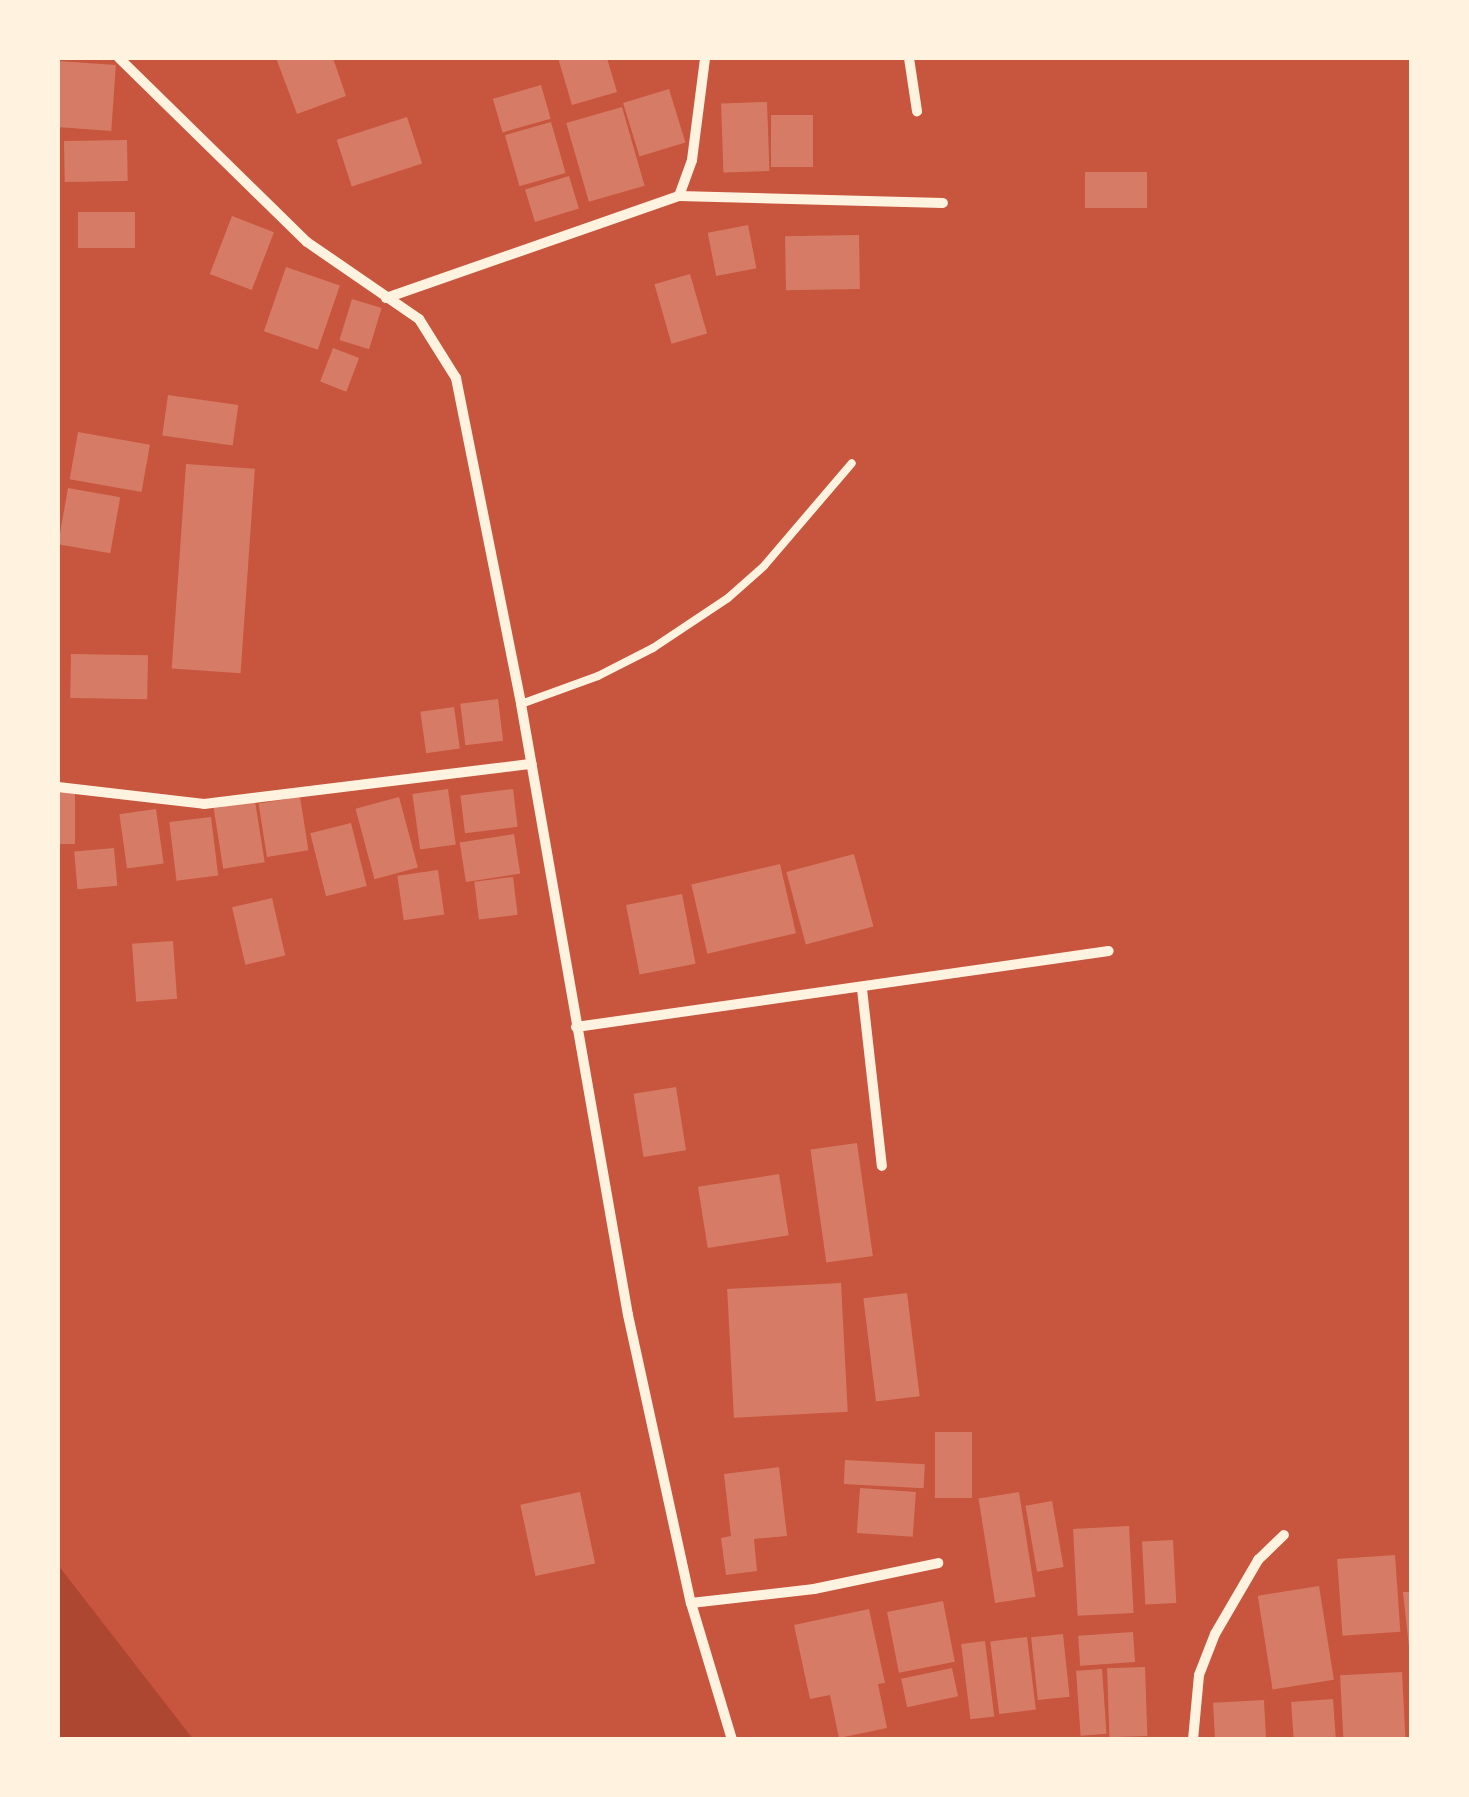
<!DOCTYPE html>
<style>
body{margin:0}
#map{position:relative;width:1469px;height:1797px;overflow:hidden;background:#c8553d;font-family:"Sofia Sans Condensed",sans-serif}
div>[style]{position:absolute}
[style*='--x']{left:calc(var(--x)*1px);top:calc(var(--y)*1px);width:calc(var(--w)*1px);rotate:calc(var(--a)*1deg)}
.green>*{inset:0;background:#ae4732}
.building>*{inset:0;background:#d67c66;transform-origin:0 0}
.service>*{height:8px;margin:-4px;padding:0 4px;transform-origin:4px;border-radius:4px;background:#fff3e0}
.minor>*{height:10px;margin:-5px;padding:0 5px;transform-origin:5px;border-radius:5px;background:#fff3e0}
span{translate:-50% -50%;white-space:nowrap;text-align:center;line-height:1.15;-webkit-text-stroke:9px #fff3e0;paint-order:stroke}
.frame{position:absolute;inset:0;border:60px solid #fff3e0;pointer-events:none}
</style>
<div id="map">
<div class="green">
<div style="clip-path:polygon(58px 1565px,193px 1739px,58px 1739px)"></div>
</div>
<div class="building">
<div style="clip-path:polygon(276px 58px,333px 58px,346px 96px,297px 114px)"></div>
<div style="clip-path:polygon(558px 58px,607px 58px,617px 92px,572px 105px)"></div>
<div style="left:58px;top:61px;width:58px;height:66px;rotate:4deg"></div>
<div style="left:541px;top:85px;width:35px;height:50px;rotate:74deg"></div>
<div style="left:669px;top:89px;width:56px;height:48px;rotate:73deg"></div>
<div style="left:767px;top:102px;width:69px;height:46px;rotate:88deg"></div>
<div style="left:622px;top:107px;width:82px;height:58px;rotate:74deg"></div>
<div style="left:813px;top:115px;width:52px;height:42px;rotate:90deg"></div>
<div style="left:407px;top:117px;width:49px;height:74px;rotate:72deg"></div>
<div style="left:551px;top:122px;width:53px;height:48px;rotate:74deg"></div>
<div style="left:127px;top:140px;width:41px;height:63px;rotate:89deg"></div>
<div style="left:1085px;top:172px;width:62px;height:36px"></div>
<div style="left:569px;top:176px;width:34px;height:46px;rotate:73deg"></div>
<div style="left:78px;top:212px;width:57px;height:36px"></div>
<div style="left:232px;top:216px;width:45px;height:62px;rotate:21deg"></div>
<div style="left:748px;top:225px;width:44px;height:41px;rotate:79deg"></div>
<div style="left:859px;top:235px;width:54px;height:74px;rotate:89deg"></div>
<div style="left:286px;top:267px;width:57px;height:68px;rotate:19deg"></div>
<div style="left:690px;top:274px;width:62px;height:37px;rotate:74deg"></div>
<div style="left:352px;top:299px;width:31px;height:43px;rotate:17deg"></div>
<div style="left:333px;top:348px;width:28px;height:36px;rotate:21deg"></div>
<div style="left:168px;top:395px;width:71px;height:41px;rotate:8deg"></div>
<div style="left:78px;top:432px;width:73px;height:48px;rotate:10deg"></div>
<div style="left:186px;top:464px;width:69px;height:205px;rotate:4deg"></div>
<div style="left:68px;top:488px;width:53px;height:57px;rotate:10deg"></div>
<div style="left:71px;top:654px;width:77px;height:44px;rotate:1deg"></div>
<div style="left:498px;top:699px;width:42px;height:38px;rotate:83deg"></div>
<div style="left:454px;top:707px;width:42px;height:34px;rotate:82deg"></div>
<div style="left:448px;top:789px;width:56px;height:36px;rotate:82deg"></div>
<div style="left:513px;top:789px;width:38px;height:53px;rotate:83deg"></div>
<div style="left:58px;top:792px;width:17px;height:52px"></div>
<div style="left:300px;top:797px;width:54px;height:42px;rotate:81deg"></div>
<div style="left:399px;top:797px;width:73px;height:45px;rotate:75deg"></div>
<div style="left:255px;top:801px;width:62px;height:42px;rotate:81deg"></div>
<div style="left:156px;top:809px;width:55px;height:37px;rotate:82deg"></div>
<div style="left:211px;top:817px;width:59px;height:42px;rotate:83deg"></div>
<div style="left:351px;top:823px;width:65px;height:42px;rotate:76deg"></div>
<div style="left:514px;top:834px;width:40px;height:55px;rotate:81deg"></div>
<div style="left:114px;top:848px;width:38px;height:40px;rotate:85deg"></div>
<div style="left:854px;top:854px;width:75px;height:70px;rotate:75deg"></div>
<div style="left:780px;top:864px;width:71px;height:91px;rotate:77deg"></div>
<div style="left:438px;top:870px;width:45px;height:41px;rotate:82deg"></div>
<div style="left:513px;top:877px;width:38px;height:39px;rotate:83deg"></div>
<div style="left:682px;top:894px;width:71px;height:57px;rotate:79deg"></div>
<div style="left:272px;top:898px;width:59px;height:41px;rotate:77deg"></div>
<div style="left:173px;top:941px;width:58px;height:41px;rotate:86deg"></div>
<div style="left:676px;top:1087px;width:64px;height:43px;rotate:81deg"></div>
<div style="left:857px;top:1143px;width:114px;height:47px;rotate:82deg"></div>
<div style="left:779px;top:1174px;width:62px;height:82px;rotate:81deg"></div>
<div style="left:841px;top:1283px;width:129px;height:114px;rotate:87deg"></div>
<div style="left:907px;top:1293px;width:104px;height:44px;rotate:83deg"></div>
<div style="left:935px;top:1432px;width:37px;height:66px"></div>
<div style="left:845px;top:1460px;width:80px;height:24px;rotate:3deg"></div>
<div style="clip-path:polygon(779px 1467px,787px 1536px,754px 1539px,757px 1571px,726px 1575px,721px 1538px,731px 1536px,724px 1474px)"></div>
<div style="left:860px;top:1488px;width:56px;height:45px;rotate:4deg"></div>
<div style="left:580px;top:1492px;width:73px;height:61px;rotate:78deg"></div>
<div style="left:1019px;top:1492px;width:106px;height:41px;rotate:81deg"></div>
<div style="left:1052px;top:1501px;width:67px;height:27px;rotate:80deg"></div>
<div style="left:1129px;top:1526px;width:87px;height:56px;rotate:87deg"></div>
<div style="left:1173px;top:1540px;width:63px;height:31px;rotate:87deg"></div>
<div style="left:1395px;top:1555px;width:77px;height:58px;rotate:86deg"></div>
<div style="left:1319px;top:1586px;width:95px;height:62px;rotate:81deg"></div>
<div style="clip-path:polygon(1403px 1592px,1412px 1592px,1412px 1647px,1409px 1647px)"></div>
<div style="left:943px;top:1601px;width:62px;height:57px;rotate:79deg"></div>
<div style="clip-path:polygon(869px 1609px,885px 1683px,878px 1684px,887px 1728px,839px 1738px,830px 1695px,810px 1699px,794px 1625px)"></div>
<div style="left:1133px;top:1632px;width:30px;height:55px;rotate:86deg"></div>
<div style="left:1063px;top:1634px;width:63px;height:32px;rotate:84deg"></div>
<div style="left:1027px;top:1637px;width:73px;height:37px;rotate:83deg"></div>
<div style="left:985px;top:1641px;width:76px;height:24px;rotate:83deg"></div>
<div style="left:1145px;top:1667px;width:69px;height:38px;rotate:88deg"></div>
<div style="left:952px;top:1668px;width:29px;height:52px;rotate:78deg"></div>
<div style="left:1102px;top:1669px;width:65px;height:26px;rotate:86deg"></div>
<div style="left:1402px;top:1672px;width:68px;height:62px;rotate:87deg"></div>
<div style="left:1333px;top:1699px;width:41px;height:42px;rotate:86deg"></div>
<div style="left:1264px;top:1700px;width:40px;height:51px;rotate:87deg"></div>
</div>
<div class="service">
<div style="--x:521;--y:704;--w:82;--a:-20"></div>
<div style="--x:598;--y:676;--w:62;--a:-27"></div>
<div style="--x:653;--y:648;--w:90;--a:-33.7"></div>
<div style="--x:728;--y:598;--w:48;--a:-41.6"></div>
<div style="--x:764;--y:566;--w:135;--a:-49.5"></div>
</div>
<div class="minor">
<div style="--x:119;--y:58;--w:263;--a:44.4"></div>
<div style="--x:307;--y:242;--w:136;--a:34.5"></div>
<div style="--x:419;--y:319;--w:70;--a:57.9"></div>
<div style="--x:456;--y:378;--w:332;--a:78.7"></div>
<div style="--x:521;--y:704;--w:620;--a:80.07"></div>
<div style="--x:628;--y:1315;--w:295;--a:77.7"></div>
<div style="--x:691;--y:1603;--w:143;--a:73.3"></div>
<div style="--x:909;--y:58;--w:54;--a:81.4"></div>
<div style="--x:679;--y:196;--w:264;--a:1.5"></div>
<div style="--x:386;--y:298;--w:310;--a:-19.2"></div>
<div style="--x:679;--y:196;--w:38;--a:-70"></div>
<div style="--x:692;--y:160;--w:103;--a:-82.7"></div>
<div style="--x:58;--y:787;--w:147;--a:6.6"></div>
<div style="--x:204;--y:804;--w:330;--a:-7"></div>
<div style="--x:862;--y:989;--w:178;--a:83.6"></div>
<div style="--x:576;--y:1027;--w:538;--a:-8.12"></div>
<div style="--x:691;--y:1603;--w:124;--a:-6.5"></div>
<div style="--x:814;--y:1589;--w:127;--a:-11.8"></div>
<div style="--x:1193;--y:1740;--w:65;--a:-84.7"></div>
<div style="--x:1199;--y:1675;--w:44;--a:-68.7"></div>
<div style="--x:1215;--y:1634;--w:86;--a:-59.8"></div>
<div style="--x:1258;--y:1560;--w:36;--a:-44"></div>
</div>
<div class="frame"></div>
</div>
